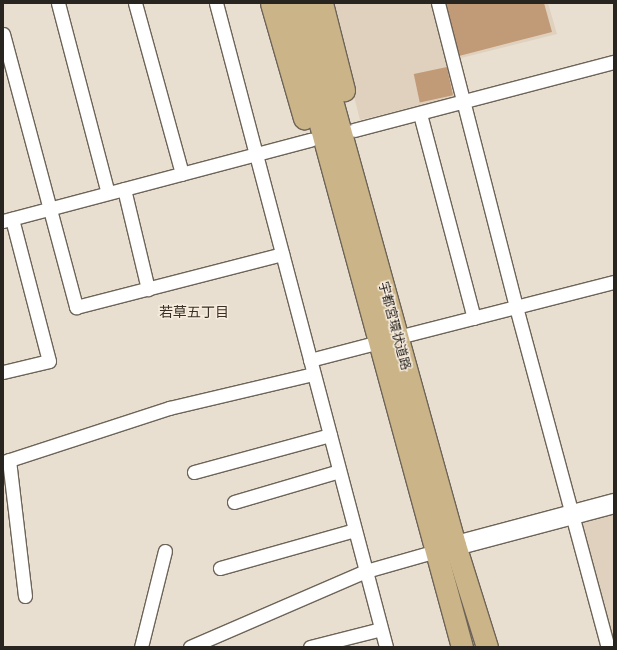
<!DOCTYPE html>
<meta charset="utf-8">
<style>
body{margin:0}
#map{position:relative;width:617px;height:650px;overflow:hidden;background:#e9dfd1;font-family:"Nunito Sans","Noto Sans JP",sans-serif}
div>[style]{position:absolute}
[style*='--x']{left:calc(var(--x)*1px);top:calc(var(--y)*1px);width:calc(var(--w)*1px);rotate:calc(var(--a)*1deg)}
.built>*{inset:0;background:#e0d1be}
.building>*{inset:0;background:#c19a78;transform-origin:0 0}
.roads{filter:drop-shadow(1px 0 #6d6458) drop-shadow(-1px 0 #6d6458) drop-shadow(0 1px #6d6458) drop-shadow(0 -1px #6d6458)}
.street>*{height:13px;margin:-6.5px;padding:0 6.5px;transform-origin:6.5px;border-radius:6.5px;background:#fff}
.secondary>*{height:19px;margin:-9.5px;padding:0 9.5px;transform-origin:9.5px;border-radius:9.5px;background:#fff}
.primary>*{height:21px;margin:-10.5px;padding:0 10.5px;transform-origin:10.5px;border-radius:10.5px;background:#cbb588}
span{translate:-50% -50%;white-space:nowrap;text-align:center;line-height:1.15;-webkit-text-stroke:3px #f7ecde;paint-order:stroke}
.street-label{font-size:13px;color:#282520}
.neighbourhood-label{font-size:14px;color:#383025}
.frame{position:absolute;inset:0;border:4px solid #282520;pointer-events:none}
</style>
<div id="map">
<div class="built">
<div style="clip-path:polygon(330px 3px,548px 3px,557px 34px,449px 61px,458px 96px,360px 120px)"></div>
<div style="clip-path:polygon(614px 510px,614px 637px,610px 638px,581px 519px)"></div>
</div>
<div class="building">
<div style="clip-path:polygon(445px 3px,544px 3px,552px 32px,459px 56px)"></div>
<div style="left:447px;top:67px;width:29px;height:34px;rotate:78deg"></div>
</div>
<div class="roads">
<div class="street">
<div style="--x:58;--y:3;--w:196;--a:75.3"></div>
<div style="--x:135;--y:3;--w:177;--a:74.6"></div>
<div style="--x:216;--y:3;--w:666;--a:75.21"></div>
<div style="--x:438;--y:3;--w:314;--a:75.6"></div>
<div style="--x:516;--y:307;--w:352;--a:74.9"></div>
<div style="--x:3;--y:34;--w:283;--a:75"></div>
<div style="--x:76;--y:307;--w:213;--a:-14.4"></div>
<div style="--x:420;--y:114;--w:211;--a:75.2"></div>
<div style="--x:354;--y:130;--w:269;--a:-14.7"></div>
<div style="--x:124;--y:189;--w:103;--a:76.5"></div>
<div style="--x:3;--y:221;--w:318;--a:-14.8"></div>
<div style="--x:398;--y:337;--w:223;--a:-14.3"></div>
<div style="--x:310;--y:360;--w:71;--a:-14.6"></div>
<div style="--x:3;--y:372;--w:47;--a:-13.4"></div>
<div style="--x:49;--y:361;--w:147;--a:-104.6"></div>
<div style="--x:9;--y:460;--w:137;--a:83.3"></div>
<div style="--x:3;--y:462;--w:175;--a:-18"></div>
<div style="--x:169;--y:408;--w:148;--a:-13.3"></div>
<div style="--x:194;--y:472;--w:141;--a:-15.2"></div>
<div style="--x:234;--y:502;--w:109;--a:-16.4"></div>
<div style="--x:220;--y:568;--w:140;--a:-15.7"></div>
<div style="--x:141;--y:647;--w:99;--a:-76"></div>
<div style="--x:190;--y:647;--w:192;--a:-23.4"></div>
<div style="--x:366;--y:571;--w:73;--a:-15.9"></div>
<div style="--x:310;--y:647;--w:73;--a:-14.2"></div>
</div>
<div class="secondary">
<div style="--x:441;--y:549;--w:179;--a:-14.9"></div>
</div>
<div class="primary">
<div style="--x:271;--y:3;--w:120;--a:74"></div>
<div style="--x:287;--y:3;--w:667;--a:74.8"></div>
<div style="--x:305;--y:3;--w:562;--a:74.53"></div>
<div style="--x:455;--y:545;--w:107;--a:72.6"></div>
<div style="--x:322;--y:3;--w:90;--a:75.8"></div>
</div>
</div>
<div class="street-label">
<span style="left:394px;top:326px;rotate:75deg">宇都宮環状道路</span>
</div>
<div class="neighbourhood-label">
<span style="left:194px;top:313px">若草五丁目</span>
</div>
<div class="frame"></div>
</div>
